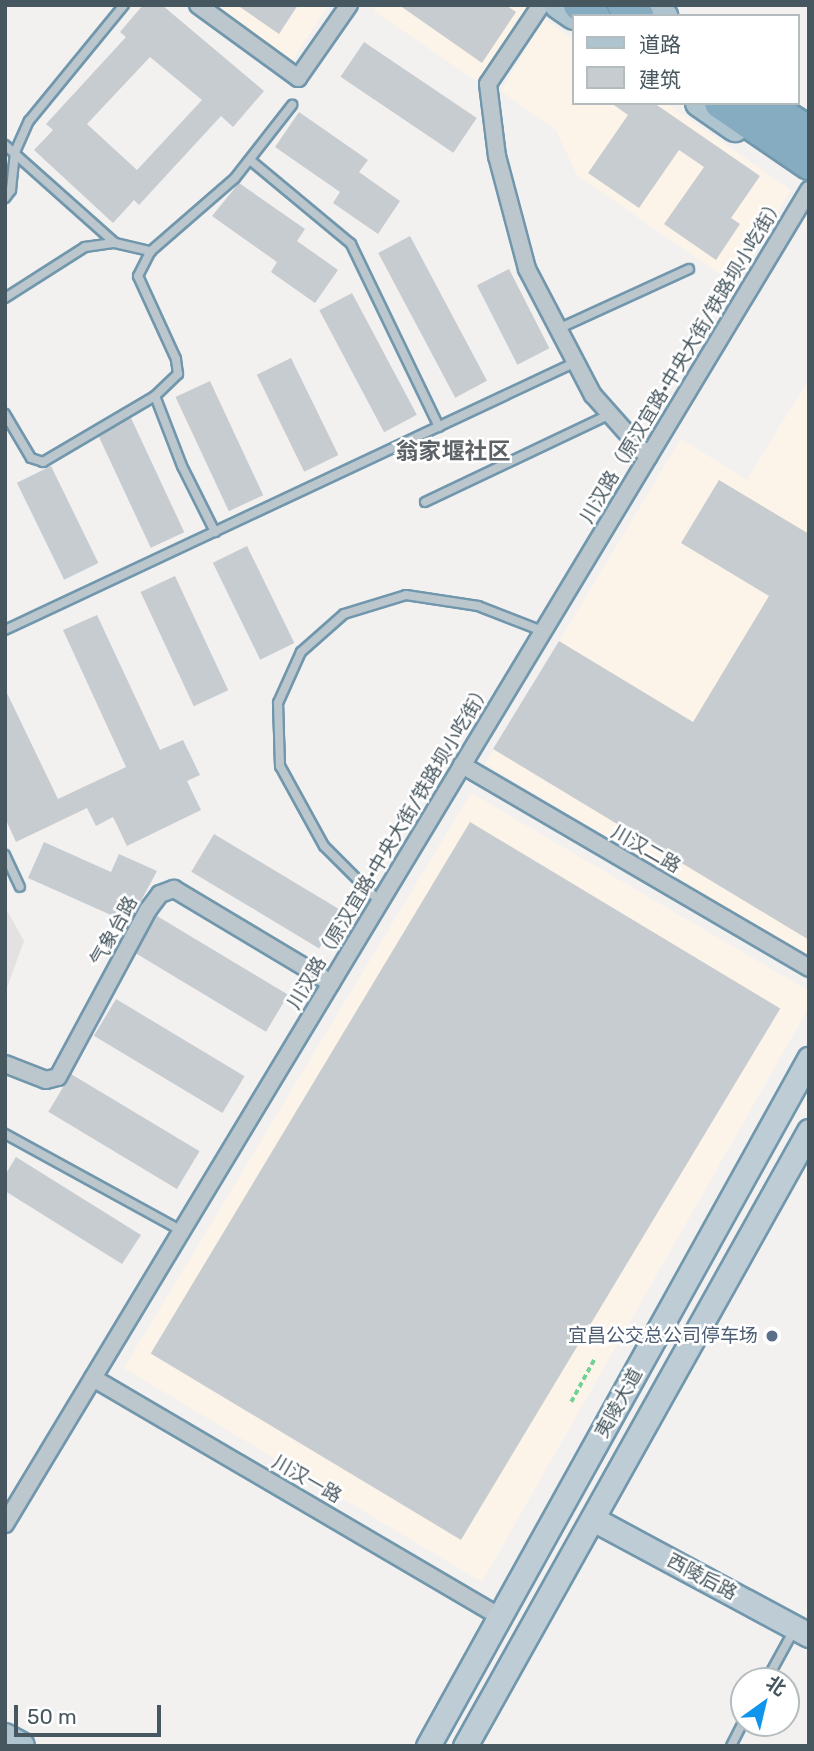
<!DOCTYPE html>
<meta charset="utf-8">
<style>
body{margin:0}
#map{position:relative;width:814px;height:1751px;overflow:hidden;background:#f3f0f0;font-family:Rubik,"Noto Sans SC",sans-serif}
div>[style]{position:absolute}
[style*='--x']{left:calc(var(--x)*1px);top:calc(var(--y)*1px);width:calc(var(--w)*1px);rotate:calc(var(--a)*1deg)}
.commercial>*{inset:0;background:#fdf4e9}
.education>*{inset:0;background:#e4e1e2}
.building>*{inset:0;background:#c7ccd0;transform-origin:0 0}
.path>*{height:3.5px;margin-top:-1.75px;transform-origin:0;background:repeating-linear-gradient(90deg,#73d293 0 5px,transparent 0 8.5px)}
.roads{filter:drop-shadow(2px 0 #7197ad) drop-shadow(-2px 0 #7197ad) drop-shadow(0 2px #7197ad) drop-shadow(0 -2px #7197ad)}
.lane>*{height:8px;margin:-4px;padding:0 4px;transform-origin:4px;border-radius:4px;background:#bbc7cd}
.street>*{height:16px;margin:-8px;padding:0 8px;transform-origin:8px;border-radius:8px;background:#bbc7cd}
.secondary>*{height:23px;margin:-11.5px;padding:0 11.5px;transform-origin:11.5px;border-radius:11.5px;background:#bdccd5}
.primary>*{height:26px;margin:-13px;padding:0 13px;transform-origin:13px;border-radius:13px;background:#aec5d0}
.highway>*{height:30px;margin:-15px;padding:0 15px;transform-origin:15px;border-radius:15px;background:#85acc1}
.dots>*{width:19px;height:19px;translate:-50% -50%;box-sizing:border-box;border:4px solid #fff;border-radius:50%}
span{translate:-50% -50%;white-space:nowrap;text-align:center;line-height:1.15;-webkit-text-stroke:5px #fff;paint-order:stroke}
.street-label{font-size:19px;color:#47575f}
.service-label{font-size:19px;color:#4e5e75}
.right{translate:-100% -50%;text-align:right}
.quarter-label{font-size:23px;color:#5c6265;font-weight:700}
.frame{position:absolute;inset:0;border:7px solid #47575f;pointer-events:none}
.legend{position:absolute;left:572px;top:14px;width:228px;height:91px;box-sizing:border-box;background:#fff;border:2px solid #b5bcbf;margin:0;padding:9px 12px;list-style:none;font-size:21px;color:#47575f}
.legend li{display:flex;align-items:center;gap:14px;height:35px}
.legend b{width:35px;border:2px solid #b5bcbf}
.north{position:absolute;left:730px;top:1667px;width:70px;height:70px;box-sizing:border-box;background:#fff;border:2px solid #b5bcbf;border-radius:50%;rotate:34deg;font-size:19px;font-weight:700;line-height:28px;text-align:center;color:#47575f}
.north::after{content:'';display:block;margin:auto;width:24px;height:32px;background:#1095ed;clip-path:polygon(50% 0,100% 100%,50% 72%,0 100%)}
.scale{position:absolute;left:14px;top:1705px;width:147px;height:32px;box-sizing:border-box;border:4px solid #47575f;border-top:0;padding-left:9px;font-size:21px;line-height:24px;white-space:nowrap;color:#47575f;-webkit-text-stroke:5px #fff;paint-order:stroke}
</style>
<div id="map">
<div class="commercial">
<div style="clip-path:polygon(216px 5px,328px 5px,292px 61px)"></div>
<div style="clip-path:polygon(378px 5px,522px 5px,528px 9px,478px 82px,374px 11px)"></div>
<div style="clip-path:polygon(544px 19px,574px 40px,574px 103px,666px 103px,791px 190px,734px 284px,577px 175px,556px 130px,501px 91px)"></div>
<div style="clip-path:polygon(809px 379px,809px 956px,485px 764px,681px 439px,747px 480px)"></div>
<div style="clip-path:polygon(471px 793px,809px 991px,809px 1007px,482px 1582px,124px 1368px)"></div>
</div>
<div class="education">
<div style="clip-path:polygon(5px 907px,24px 941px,5px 993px)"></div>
</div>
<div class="building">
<div style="clip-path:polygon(evenodd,143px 5px,162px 5px,264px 91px,233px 127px,221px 116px,139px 205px,134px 200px,113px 223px,34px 150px,53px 130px,46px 124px,126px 37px,120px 32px,143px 5px,150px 57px,202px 100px,137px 170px,87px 124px,150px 57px)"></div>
<div style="clip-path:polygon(237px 5px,298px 5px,279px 34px)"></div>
<div style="clip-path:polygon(399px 5px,506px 5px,516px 12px,482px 63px)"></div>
<div style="left:364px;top:42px;width:136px;height:42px;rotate:34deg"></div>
<div style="clip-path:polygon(611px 103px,654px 103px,760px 176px,731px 218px,740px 224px,716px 260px,664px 224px,704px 167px,679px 150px,639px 208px,588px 173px,628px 115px)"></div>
<div style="clip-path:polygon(299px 112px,368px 160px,359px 172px,400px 201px,378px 234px,333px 203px,340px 192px,275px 147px)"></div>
<div style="clip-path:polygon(239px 183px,305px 229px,297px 241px,338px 270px,315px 303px,271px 272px,277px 262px,212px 216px)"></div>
<div style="left:410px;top:236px;width:164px;height:36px;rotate:62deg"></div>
<div style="left:509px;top:269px;width:89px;height:36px;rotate:63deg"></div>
<div style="left:352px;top:293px;width:138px;height:37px;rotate:62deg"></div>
<div style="left:291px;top:358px;width:108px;height:38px;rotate:64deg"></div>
<div style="left:210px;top:381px;width:126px;height:38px;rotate:65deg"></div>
<div style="left:131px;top:418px;width:126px;height:37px;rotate:65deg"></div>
<div style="left:51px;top:466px;width:108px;height:38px;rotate:64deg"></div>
<div style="clip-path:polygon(719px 480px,809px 534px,809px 940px,493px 749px,559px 641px,693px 722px,769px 596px,681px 543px)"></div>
<div style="left:247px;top:546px;width:108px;height:38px;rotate:64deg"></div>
<div style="left:175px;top:576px;width:126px;height:38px;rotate:65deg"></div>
<div style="clip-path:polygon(97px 615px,160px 750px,183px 740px,200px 775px,187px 781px,201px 810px,127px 846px,113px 817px,96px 826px,87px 808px,16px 842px,5px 818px,5px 689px,58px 799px,126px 767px,63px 630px)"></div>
<div style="left:470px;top:822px;width:362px;height:620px;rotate:31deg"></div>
<div style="left:214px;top:834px;width:149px;height:44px;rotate:31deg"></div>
<div style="clip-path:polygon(44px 842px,111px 872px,119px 854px,157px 871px,129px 923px,28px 878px)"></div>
<div style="left:157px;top:916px;width:153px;height:43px;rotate:31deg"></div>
<div style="left:116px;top:999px;width:150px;height:43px;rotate:31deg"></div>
<div style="left:71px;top:1074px;width:150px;height:44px;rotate:31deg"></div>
<div style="clip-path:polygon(16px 1157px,141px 1235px,122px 1264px,5px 1191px,5px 1175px)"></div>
</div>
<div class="path">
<div style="--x:571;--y:1402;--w:50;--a:-61.4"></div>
</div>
<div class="roads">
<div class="lane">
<div style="--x:5;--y:145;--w:147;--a:41.7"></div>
<div style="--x:250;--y:160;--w:131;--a:39.7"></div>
<div style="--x:351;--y:244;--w:203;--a:64.3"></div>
<div style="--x:5;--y:198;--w:10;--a:-53"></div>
<div style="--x:11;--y:190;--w:38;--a:-84"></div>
<div style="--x:15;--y:152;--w:34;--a:-66"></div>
<div style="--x:29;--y:121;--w:150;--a:-50.7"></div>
<div style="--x:5;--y:298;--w:95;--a:-32.5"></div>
<div style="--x:85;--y:247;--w:30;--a:-8"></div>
<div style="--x:115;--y:243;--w:37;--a:13"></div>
<div style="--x:558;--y:329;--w:144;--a:-24.6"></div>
<div style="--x:155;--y:396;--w:75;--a:68.9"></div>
<div style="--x:182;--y:466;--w:74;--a:63.4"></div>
<div style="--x:5;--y:414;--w:51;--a:59.4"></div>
<div style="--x:31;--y:458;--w:13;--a:18"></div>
<div style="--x:43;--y:462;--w:130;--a:-30.5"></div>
<div style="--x:155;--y:396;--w:32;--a:-44"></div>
<div style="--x:178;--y:374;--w:15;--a:-98"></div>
<div style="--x:176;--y:359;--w:91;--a:-114.6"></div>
<div style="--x:138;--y:276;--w:28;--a:-63"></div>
<div style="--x:151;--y:251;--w:111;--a:-41"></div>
<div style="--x:235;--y:178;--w:93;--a:-52"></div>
<div style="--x:425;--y:502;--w:205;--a:-25.4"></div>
<div style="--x:5;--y:630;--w:631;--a:-25.14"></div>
<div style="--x:5;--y:855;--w:35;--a:65"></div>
<div style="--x:380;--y:902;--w:79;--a:-135"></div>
<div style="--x:324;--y:846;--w:91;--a:-118.8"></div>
<div style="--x:280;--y:766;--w:63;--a:-91.8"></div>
<div style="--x:278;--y:703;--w:56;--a:-65.7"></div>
<div style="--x:301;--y:652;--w:57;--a:-41.5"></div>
<div style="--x:344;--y:614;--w:65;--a:-17"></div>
<div style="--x:406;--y:595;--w:73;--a:8.7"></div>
<div style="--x:478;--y:606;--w:69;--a:21.3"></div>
<div style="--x:5;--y:1134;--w:202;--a:28.7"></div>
<div style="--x:766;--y:1681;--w:58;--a:-61.2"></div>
<div style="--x:731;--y:1746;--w:28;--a:-63"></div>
</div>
<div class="street">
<div style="--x:198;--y:5;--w:124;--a:36.1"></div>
<div style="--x:298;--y:78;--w:89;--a:-55.1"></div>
<div style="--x:541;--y:5;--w:95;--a:123.9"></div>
<div style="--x:488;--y:84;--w:73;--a:82.9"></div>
<div style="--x:497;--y:156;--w:117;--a:75.1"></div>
<div style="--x:527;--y:269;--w:142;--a:62.4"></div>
<div style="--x:593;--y:395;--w:83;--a:48.4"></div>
<div style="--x:462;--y:765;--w:402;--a:30.3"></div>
<div style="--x:5;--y:1064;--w:44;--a:21.3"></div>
<div style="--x:46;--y:1080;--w:12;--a:-14"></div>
<div style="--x:58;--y:1077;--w:190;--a:-61.7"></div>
<div style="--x:148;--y:910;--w:20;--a:-53"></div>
<div style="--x:160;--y:894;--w:15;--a:-20"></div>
<div style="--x:174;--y:889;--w:183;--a:30.9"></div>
<div style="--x:93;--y:1378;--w:472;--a:30.4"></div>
<div style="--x:5;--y:1524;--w:1558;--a:-58.92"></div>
</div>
<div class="secondary">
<div style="--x:595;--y:1520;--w:243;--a:28.3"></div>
<div style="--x:428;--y:1746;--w:786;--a:-60.99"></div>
<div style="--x:465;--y:1746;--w:705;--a:-60.78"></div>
</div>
<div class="primary">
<div style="--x:558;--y:5;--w:19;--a:35"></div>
<div style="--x:649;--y:5;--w:19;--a:36"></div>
<div style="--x:699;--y:103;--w:44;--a:34.8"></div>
<div style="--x:5;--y:1737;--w:18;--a:29"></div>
</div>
<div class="highway">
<div style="--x:579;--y:5;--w:19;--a:36"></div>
<div style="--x:623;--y:5;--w:19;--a:36"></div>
<div style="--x:720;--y:103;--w:108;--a:34.4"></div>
<div style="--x:765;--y:103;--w:53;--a:33.4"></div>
</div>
</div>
<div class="dots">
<div style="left:772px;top:1336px;background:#5c6f8a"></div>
</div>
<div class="street-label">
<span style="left:682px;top:360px;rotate:-59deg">川汉路（原汉宜路·中央大街/铁路坝小吃街）</span>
<span style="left:389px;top:846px;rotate:-59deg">川汉路（原汉宜路·中央大街/铁路坝小吃街）</span>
<span style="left:646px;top:849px;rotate:30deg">川汉二路</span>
<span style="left:114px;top:931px;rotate:-61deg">气象台路</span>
<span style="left:619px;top:1403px;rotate:-61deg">夷陵大道</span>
<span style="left:307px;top:1479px;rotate:30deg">川汉一路</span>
<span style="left:702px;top:1577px;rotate:28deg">西陵后路</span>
</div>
<div class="service-label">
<span class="right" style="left:758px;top:1336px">宜昌公交总公司停车场</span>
</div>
<div class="quarter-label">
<span style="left:453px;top:451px">翁家堰社区</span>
</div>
<div class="frame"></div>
<ul class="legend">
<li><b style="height:9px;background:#aec5d0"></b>道路</li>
<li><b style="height:19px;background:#c7ccd0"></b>建筑</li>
</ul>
<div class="north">北</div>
<div class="scale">50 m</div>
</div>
